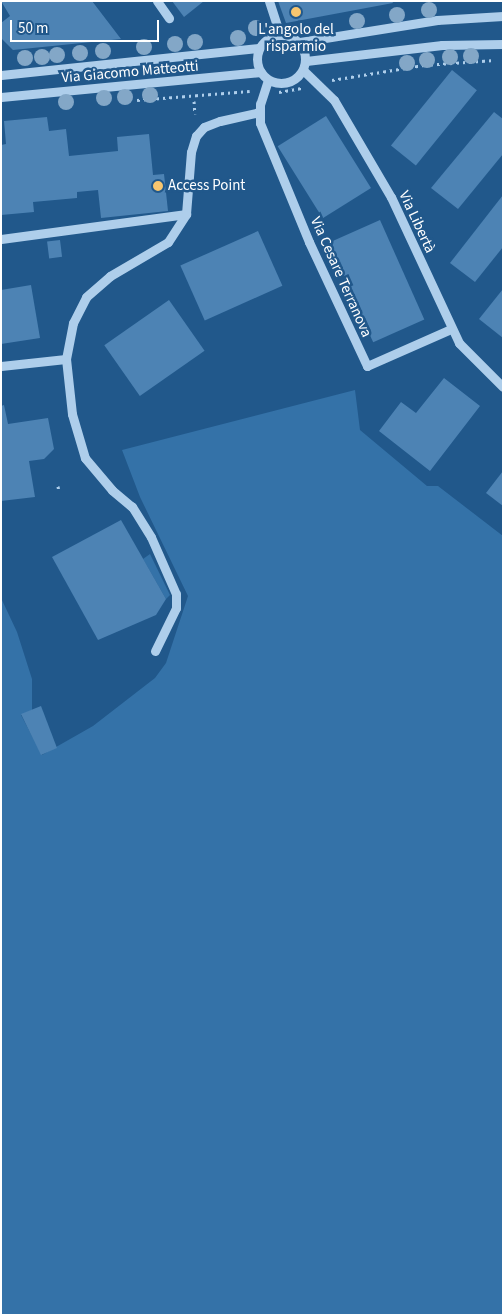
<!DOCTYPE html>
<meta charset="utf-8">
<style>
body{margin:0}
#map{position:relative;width:504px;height:1316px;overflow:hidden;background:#21588b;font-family:"Source Sans 3",sans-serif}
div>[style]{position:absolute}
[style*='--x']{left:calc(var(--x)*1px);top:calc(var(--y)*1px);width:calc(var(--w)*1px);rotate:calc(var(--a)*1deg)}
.green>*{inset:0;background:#3472a8}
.building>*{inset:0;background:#4d83b4;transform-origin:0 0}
.path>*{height:3px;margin-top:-1.5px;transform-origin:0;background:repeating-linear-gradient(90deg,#aeceeb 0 2.5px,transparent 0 6.5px)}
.minor>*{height:9px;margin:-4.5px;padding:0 4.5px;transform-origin:4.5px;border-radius:4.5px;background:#aeceeb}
.minor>.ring{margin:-4.5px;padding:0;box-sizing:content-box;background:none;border:9px solid #aeceeb;border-radius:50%}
.trees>*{width:16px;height:16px;margin:-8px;border-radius:50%;background:#83a7c7}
.dots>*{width:14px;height:14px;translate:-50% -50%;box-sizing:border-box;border:2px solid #21588b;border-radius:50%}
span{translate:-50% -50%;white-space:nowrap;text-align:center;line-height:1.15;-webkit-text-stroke:5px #21588b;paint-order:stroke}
.poi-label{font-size:15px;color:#fff}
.left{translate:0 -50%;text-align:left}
.street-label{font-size:15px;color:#fff}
.frame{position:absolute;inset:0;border:2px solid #fff;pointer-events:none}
.scale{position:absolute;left:10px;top:20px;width:149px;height:22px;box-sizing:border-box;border:2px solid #fff;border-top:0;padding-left:6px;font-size:15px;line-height:18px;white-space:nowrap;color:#fff;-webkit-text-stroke:4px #21588b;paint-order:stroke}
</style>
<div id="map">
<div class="green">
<div style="clip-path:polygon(355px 390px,360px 430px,427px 486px,438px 486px,503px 536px,503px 1315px,1px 1315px,1px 598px,17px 632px,32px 679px,32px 710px,21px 715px,42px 755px,93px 726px,155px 678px,166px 663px,188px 596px,140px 497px,122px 450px)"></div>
<div style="clip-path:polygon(150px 554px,170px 595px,166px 599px,143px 559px)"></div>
</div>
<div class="building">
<div style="clip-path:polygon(1px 1px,92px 1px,121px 39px,13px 50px,1px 38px,1px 23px,10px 16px)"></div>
<div style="clip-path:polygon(172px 1px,204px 1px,184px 17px)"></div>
<div style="clip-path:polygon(278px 1px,392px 1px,393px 3px,286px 23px)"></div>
<div style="left:452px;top:70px;width:32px;height:97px;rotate:39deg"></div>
<div style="clip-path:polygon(494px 112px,503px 119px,503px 154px,458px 209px,431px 188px)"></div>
<div style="left:326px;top:116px;width:85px;height:57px;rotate:58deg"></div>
<div style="clip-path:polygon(47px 117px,49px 131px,66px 129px,69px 156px,118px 151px,117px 137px,149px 134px,153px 175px,164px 174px,168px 211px,101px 218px,98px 190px,77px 192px,77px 198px,33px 202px,34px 212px,1px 215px,1px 145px,6px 144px,4px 121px)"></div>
<div style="clip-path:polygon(503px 195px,503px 247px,475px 282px,450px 263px)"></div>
<div style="left:380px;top:220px;width:109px;height:56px;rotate:66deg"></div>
<div style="left:258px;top:231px;width:60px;height:85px;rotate:66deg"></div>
<div style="left:60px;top:240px;width:17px;height:13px;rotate:83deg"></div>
<div style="clip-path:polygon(31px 285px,40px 338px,1px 344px,1px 290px)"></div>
<div style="clip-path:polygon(503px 289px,503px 338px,479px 319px)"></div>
<div style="left:169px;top:300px;width:62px;height:79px;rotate:55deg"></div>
<div style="clip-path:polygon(444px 378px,480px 406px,430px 471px,379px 431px,401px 402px,416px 413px)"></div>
<div style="clip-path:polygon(4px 405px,8px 424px,48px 418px,54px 449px,44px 459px,29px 461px,35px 497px,1px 501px,1px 406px)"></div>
<div style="clip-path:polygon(503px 471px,503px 506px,486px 493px)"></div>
<div style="clip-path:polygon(121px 520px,166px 599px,156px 615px,98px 640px,52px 557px)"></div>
<div style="clip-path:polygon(41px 706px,57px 748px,41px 755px,21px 714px)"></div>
</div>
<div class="path">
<div style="--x:332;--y:80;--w:93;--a:-9.3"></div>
<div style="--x:424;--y:65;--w:71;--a:-4"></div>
<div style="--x:279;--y:92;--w:23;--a:-10"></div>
<div style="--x:137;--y:100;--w:113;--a:-4.6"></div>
<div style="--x:194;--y:101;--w:13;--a:86"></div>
<div style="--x:58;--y:486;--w:6;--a:81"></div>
</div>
<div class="minor">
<div style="--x:157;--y:1;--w:21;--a:55"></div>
<div style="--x:269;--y:1;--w:35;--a:72"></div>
<div class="ring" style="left:257px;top:35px;width:39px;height:39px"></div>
<div style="--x:300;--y:42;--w:139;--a:-9.1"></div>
<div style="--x:437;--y:20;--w:66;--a:-3.5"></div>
<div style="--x:306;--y:61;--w:137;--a:-6.7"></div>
<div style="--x:442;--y:45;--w:61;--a:-0.9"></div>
<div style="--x:303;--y:70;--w:43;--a:44.1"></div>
<div style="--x:334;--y:100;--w:113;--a:59.6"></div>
<div style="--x:391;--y:197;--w:161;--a:65"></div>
<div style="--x:459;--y:343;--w:62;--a:45"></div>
<div style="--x:1;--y:75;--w:259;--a:-6"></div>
<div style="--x:268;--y:80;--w:25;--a:108"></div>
<div style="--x:260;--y:104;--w:19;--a:90"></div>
<div style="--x:260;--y:123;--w:129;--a:67.6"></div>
<div style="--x:309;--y:242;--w:137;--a:64.9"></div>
<div style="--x:367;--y:366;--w:92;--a:-23.8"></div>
<div style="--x:1;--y:97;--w:261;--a:-5.5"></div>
<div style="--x:1;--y:239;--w:187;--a:-7.7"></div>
<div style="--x:1;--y:366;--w:65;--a:-6.1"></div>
<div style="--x:155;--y:651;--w:48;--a:-64"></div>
<div style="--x:176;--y:608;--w:14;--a:-90"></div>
<div style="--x:176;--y:594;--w:62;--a:-113.7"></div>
<div style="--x:151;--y:537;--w:36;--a:-122"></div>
<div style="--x:132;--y:507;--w:26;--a:-140"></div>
<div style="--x:112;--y:490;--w:42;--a:-130.2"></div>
<div style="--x:85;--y:458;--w:46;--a:-106.5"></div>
<div style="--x:72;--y:414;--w:55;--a:-96.2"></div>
<div style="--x:66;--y:359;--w:37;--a:-79"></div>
<div style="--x:73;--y:323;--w:29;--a:-63"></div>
<div style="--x:86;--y:297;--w:32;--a:-41"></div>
<div style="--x:110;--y:276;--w:67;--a:-30.4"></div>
<div style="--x:168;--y:242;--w:33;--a:-57"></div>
<div style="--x:186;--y:214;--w:62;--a:-85.4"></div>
<div style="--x:191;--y:152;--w:17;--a:-73"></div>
<div style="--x:196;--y:136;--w:12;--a:-48"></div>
<div style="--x:204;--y:127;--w:17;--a:-21"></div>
<div style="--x:220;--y:121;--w:41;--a:-12.7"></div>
</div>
<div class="trees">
<div style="left:429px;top:10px"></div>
<div style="left:397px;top:15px"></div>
<div style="left:357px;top:21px"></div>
<div style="left:256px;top:28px"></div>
<div style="left:238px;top:38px"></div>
<div style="left:195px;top:42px"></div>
<div style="left:175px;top:44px"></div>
<div style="left:144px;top:47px"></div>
<div style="left:103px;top:51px"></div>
<div style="left:80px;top:53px"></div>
<div style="left:57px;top:55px"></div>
<div style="left:471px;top:56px"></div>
<div style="left:42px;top:57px"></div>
<div style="left:450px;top:57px"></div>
<div style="left:25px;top:58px"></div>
<div style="left:427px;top:60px"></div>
<div style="left:407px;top:63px"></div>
<div style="left:150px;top:95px"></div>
<div style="left:125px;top:97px"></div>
<div style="left:104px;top:98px"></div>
<div style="left:66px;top:102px"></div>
</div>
<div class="dots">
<div style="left:296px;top:12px;background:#f8c66f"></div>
<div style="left:158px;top:186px;background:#f8c66f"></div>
</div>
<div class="poi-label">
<span style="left:296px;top:38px">L'angolo del<br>risparmio</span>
<span class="left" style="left:168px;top:186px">Access Point</span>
</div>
<div class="street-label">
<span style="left:130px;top:72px;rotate:-5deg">Via Giacomo Matteotti</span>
<span style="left:417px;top:222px;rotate:65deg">Via Libertà</span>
<span style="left:341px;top:277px;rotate:66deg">Via Cesare Terranova</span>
</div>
<div class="frame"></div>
<div class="scale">50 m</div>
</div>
